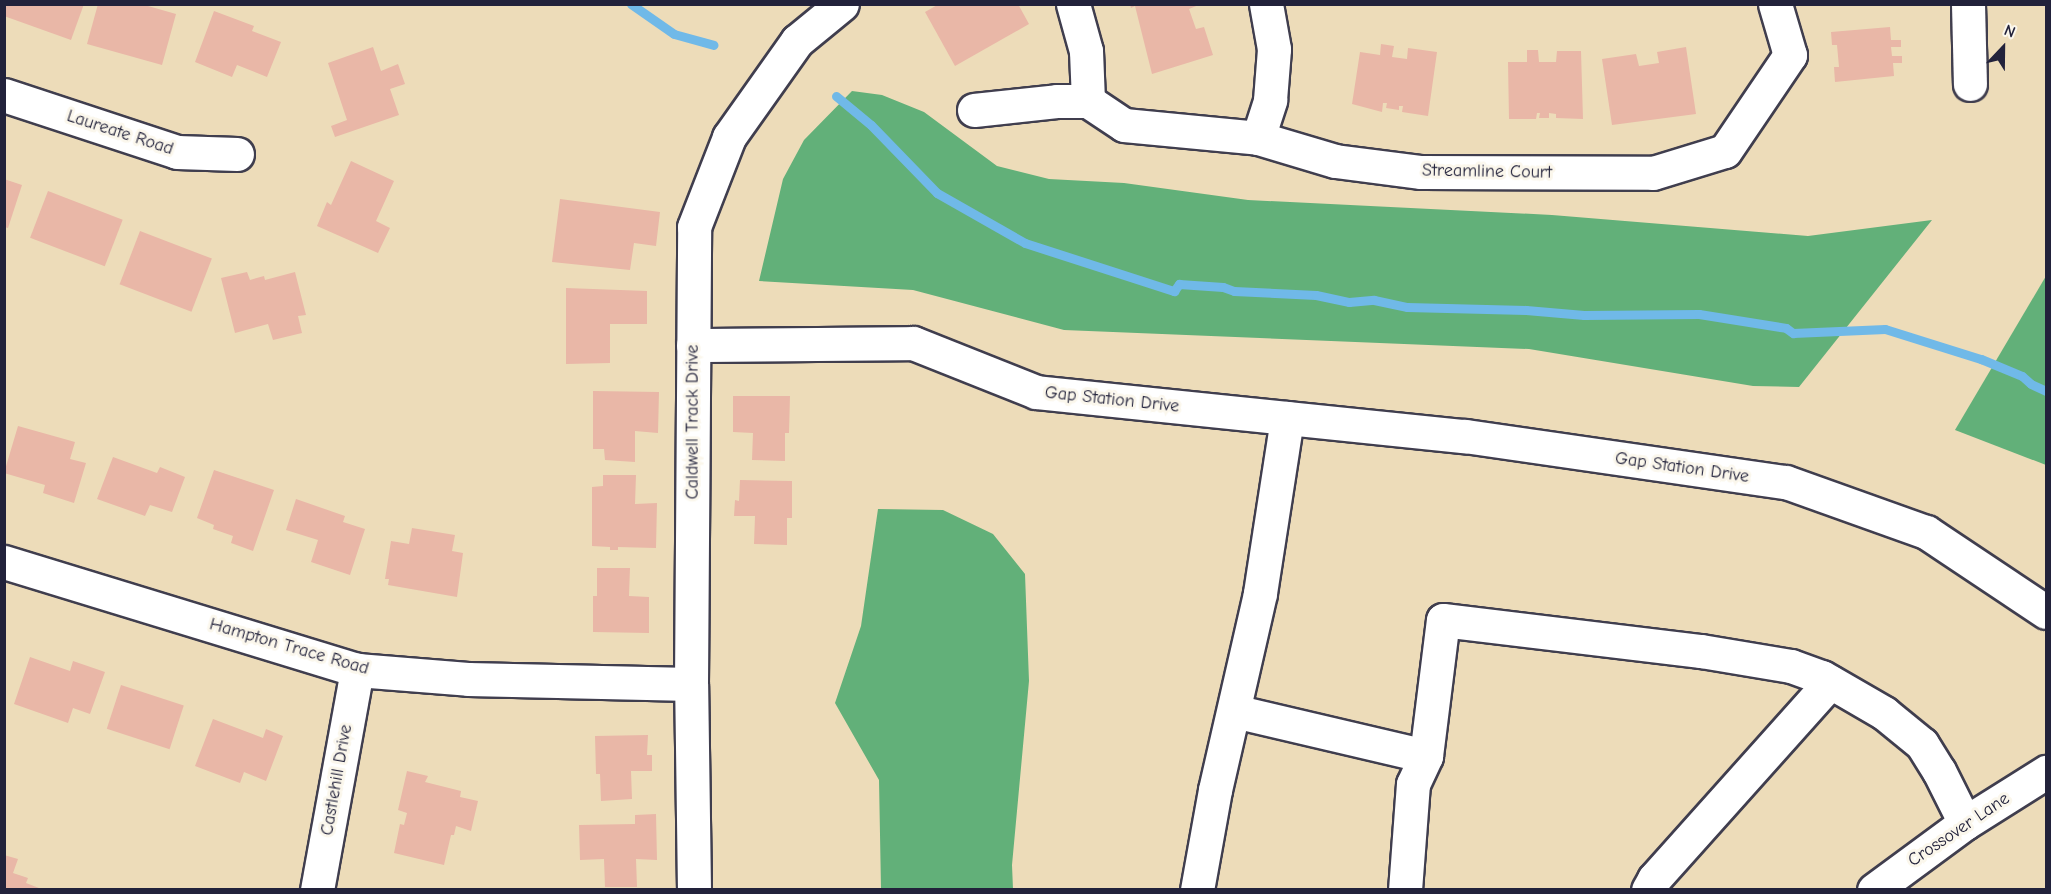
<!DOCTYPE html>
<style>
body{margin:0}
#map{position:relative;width:2051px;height:894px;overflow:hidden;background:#eddcb9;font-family:"Comic Neue",sans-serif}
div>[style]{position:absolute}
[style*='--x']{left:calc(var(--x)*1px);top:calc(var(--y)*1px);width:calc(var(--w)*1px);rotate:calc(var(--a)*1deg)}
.forest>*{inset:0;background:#62b079}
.stream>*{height:9px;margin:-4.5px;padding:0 4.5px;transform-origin:4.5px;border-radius:4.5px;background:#70b9e8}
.building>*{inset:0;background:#e9b7a7;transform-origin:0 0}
.roads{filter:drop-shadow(2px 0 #403e4e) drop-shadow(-2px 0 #403e4e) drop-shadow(0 2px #403e4e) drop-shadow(0 -2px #403e4e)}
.minor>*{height:33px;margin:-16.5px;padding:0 16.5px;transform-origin:16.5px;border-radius:16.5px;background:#fff}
span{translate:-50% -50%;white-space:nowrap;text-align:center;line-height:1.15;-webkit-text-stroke:6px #fbf7ec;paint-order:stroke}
.street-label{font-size:18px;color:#22223b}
.frame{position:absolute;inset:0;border:6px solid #22223b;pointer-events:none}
.north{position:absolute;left:1973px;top:18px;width:60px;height:60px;-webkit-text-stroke:4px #fbf7ec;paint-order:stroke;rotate:22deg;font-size:16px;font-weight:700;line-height:24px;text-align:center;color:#22223b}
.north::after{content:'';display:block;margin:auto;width:21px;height:27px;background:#22223b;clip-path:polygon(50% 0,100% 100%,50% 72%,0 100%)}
</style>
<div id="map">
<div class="forest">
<div style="clip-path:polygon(852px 91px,882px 95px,924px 112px,997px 166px,1049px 179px,1124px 183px,1248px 200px,1552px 215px,1808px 236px,1932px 220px,1799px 387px,1753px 386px,1529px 349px,1064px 330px,913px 290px,759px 281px,783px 179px,804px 140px)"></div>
<div style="clip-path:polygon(2046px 276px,2046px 465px,1955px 430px)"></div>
<div style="clip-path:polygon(878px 509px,943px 510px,993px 534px,1025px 574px,1029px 681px,1012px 865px,1013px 889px,881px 889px,879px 780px,835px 703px,861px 626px)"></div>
</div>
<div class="stream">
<div style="--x:631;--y:4;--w:52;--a:34.9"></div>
<div style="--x:674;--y:34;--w:41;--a:15.4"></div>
<div style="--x:836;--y:96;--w:45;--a:39.6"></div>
<div style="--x:871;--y:125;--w:95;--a:45.9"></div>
<div style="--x:937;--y:193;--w:101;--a:29.6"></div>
<div style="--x:1025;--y:243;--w:157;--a:17.9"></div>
<div style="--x:1174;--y:291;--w:9;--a:-54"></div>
<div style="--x:1179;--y:284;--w:44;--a:3.9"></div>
<div style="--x:1223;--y:287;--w:12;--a:20"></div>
<div style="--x:1234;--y:291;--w:82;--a:2.8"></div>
<div style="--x:1316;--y:295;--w:34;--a:12"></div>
<div style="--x:1349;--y:302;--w:25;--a:-5"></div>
<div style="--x:1374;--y:300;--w:34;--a:12"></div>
<div style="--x:1407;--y:307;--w:119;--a:1.4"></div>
<div style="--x:1526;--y:310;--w:58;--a:4.9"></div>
<div style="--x:1584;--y:315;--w:115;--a:-0.5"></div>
<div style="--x:1699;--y:314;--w:88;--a:9.1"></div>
<div style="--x:1786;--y:328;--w:9;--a:36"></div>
<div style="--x:1793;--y:333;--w:92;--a:-2.5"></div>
<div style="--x:1885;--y:329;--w:101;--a:17.4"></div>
<div style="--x:1981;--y:359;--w:44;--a:22.5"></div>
<div style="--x:2022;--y:376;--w:12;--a:42"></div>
<div style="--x:2031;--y:384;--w:17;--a:25"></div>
</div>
<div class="building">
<div style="clip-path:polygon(4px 4px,84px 4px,71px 40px,4px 16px)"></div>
<div style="clip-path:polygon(98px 4px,141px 4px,176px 14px,162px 65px,87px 44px)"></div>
<div style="clip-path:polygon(939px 4px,1018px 4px,1029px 24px,955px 66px,925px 12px)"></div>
<div style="clip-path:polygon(1130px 4px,1201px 4px,1189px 9px,1196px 29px,1204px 27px,1213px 55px,1152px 74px,1135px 6px,1131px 8px)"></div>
<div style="clip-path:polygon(214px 11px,254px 26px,252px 31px,281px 42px,267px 77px,237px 65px,232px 77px,195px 62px)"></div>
<div style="clip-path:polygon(1890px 27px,1891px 40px,1901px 40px,1901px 47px,1891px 47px,1892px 56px,1902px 56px,1902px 63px,1893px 63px,1894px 76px,1835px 82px,1834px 67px,1839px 67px,1837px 45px,1832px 45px,1831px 32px)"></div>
<div style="clip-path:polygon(1381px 44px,1394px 46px,1392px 57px,1407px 59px,1408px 48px,1437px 52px,1428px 116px,1402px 112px,1403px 106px,1399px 106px,1399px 110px,1386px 108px,1387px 103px,1383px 103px,1382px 112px,1352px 104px,1360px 52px,1380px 55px)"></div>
<div style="clip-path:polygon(373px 47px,381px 71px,398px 64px,405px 84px,390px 89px,399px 115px,335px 137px,331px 126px,347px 120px,328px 63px)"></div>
<div style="clip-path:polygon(1686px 47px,1696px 114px,1612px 125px,1602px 59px,1636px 54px,1639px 66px,1659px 63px,1657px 52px)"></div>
<div style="clip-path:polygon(1527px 50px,1538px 50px,1539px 62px,1556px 62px,1557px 51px,1581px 51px,1583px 119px,1556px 118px,1556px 114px,1549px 113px,1549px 118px,1539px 118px,1540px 113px,1537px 113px,1536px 119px,1509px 119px,1508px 62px,1527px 62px)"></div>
<div style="clip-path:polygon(351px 161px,394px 181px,376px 221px,390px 228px,378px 253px,317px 226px,327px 202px,331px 205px)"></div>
<div style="clip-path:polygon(4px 179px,22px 185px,8px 228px,4px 227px)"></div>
<div style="left:48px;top:191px;width:80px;height:50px;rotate:21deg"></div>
<div style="clip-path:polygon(560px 199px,660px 212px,656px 246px,634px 243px,630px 270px,552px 262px)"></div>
<div style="left:140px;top:231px;width:77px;height:57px;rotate:21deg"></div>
<div style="clip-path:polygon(247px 272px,250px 280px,264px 276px,265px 280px,295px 272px,306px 315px,298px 316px,302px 333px,273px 340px,268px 324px,235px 333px,221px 278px)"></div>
<div style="clip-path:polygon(566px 288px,647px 291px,647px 324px,610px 324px,610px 363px,566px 364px)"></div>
<div style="clip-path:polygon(593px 391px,659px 392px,658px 433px,635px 431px,635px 462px,605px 460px,604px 449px,593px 449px)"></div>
<div style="clip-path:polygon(733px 396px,790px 396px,789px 433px,785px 433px,785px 461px,752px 460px,753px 433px,733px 432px)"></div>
<div style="clip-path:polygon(18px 426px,75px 442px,70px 459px,86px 463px,74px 503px,43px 493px,45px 485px,4px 473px)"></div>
<div style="clip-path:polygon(113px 457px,157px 473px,160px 467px,185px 477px,172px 512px,150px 505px,145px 516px,97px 499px)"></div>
<div style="clip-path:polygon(214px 470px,274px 490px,253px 551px,231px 543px,233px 536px,213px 529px,214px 525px,197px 518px)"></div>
<div style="clip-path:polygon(603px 475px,636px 475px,635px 504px,657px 503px,656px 548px,618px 547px,618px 550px,610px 550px,610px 547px,592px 546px,592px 487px,603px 486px)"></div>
<div style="clip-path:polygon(740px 480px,792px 481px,792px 518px,787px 518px,787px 545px,754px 544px,755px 516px,734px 516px,735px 500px,739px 501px)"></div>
<div style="clip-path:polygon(296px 499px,345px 516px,343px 522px,365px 529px,350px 575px,311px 562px,318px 540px,286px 530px)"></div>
<div style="clip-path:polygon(412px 528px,455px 535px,452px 551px,463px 553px,457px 597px,388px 585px,389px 579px,385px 579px,391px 541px,409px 544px)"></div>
<div style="clip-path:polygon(597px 568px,630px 568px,629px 596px,649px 597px,649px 633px,593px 632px,593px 596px,597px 596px)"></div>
<div style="clip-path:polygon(30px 657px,70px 671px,73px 661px,105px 672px,90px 714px,73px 708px,68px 723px,14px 704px)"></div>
<div style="left:121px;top:685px;width:66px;height:46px;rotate:18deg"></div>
<div style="clip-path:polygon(213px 719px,263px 738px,266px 729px,283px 736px,266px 781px,244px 772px,240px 783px,195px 766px)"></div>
<div style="clip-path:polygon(648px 735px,647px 755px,652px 755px,652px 771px,631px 771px,632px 799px,601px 801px,600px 774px,596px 774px,595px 736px)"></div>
<div style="clip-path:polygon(407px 771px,428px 776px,425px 782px,461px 791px,460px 797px,478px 801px,471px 831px,456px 826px,454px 835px,451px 835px,444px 865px,394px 853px,400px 824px,404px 825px,407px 813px,398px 810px)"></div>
<div style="clip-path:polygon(656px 814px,657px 860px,636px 859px,637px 887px,605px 887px,604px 859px,580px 860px,579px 825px,635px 824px,635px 815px)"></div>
<div style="clip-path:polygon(4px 855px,18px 859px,13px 873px,28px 878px,26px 883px,44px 890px,4px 890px)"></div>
</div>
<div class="roads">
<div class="minor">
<div style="--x:1073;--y:4;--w:49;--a:74.5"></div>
<div style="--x:1086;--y:51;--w:50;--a:87.7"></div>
<div style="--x:1968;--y:4;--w:80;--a:88.6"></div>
<div style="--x:4;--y:95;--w:182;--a:18.2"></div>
<div style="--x:177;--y:152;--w:60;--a:1.9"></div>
<div style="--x:1088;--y:101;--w:43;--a:33.7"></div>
<div style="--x:1124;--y:125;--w:135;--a:5.5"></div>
<div style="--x:1258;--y:138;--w:80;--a:16.6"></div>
<div style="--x:1335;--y:161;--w:87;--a:7.3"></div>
<div style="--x:1421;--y:172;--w:232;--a:0.2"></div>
<div style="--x:1653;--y:173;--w:75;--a:-17"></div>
<div style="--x:1725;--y:151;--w:116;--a:-55.9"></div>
<div style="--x:1790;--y:55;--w:53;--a:-106.4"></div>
<div style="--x:974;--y:110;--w:83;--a:-6.2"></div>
<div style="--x:1057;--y:101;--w:31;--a:0"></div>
<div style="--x:1258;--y:138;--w:40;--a:-72"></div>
<div style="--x:1270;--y:100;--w:51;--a:-85.5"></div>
<div style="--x:1274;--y:49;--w:46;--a:-100.1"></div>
<div style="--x:693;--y:345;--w:220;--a:-0.5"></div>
<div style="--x:913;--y:343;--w:132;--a:21.7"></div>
<div style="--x:1036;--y:392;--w:431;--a:5.9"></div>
<div style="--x:1465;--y:436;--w:324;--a:8.2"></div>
<div style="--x:1786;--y:482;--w:149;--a:19.7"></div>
<div style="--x:1926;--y:532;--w:144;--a:33.7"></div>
<div style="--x:4;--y:562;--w:369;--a:17"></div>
<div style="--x:357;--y:670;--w:111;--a:4.6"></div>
<div style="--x:468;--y:679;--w:223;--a:1.3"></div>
<div style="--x:1234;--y:711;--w:197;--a:13.2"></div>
<div style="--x:1426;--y:756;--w:137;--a:-82.9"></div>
<div style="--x:1443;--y:620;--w:260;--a:6.9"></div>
<div style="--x:1701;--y:651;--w:91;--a:9.5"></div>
<div style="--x:1791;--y:666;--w:33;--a:20"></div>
<div style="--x:1822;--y:677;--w:72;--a:30.1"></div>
<div style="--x:1884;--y:713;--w:49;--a:39.2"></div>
<div style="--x:1922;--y:744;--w:32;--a:58"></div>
<div style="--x:1939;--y:771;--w:58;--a:63.4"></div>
<div style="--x:317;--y:890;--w:224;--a:-79.7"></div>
<div style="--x:694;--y:890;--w:206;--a:-90.8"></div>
<div style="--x:691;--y:684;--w:457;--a:-89.6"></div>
<div style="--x:694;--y:227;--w:97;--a:-68.7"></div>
<div style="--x:729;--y:137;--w:118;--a:-54.7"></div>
<div style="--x:797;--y:41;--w:58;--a:-39.4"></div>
<div style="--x:1197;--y:890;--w:102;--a:-79.8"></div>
<div style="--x:1215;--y:790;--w:202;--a:-77.1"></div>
<div style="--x:1260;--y:593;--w:177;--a:-81.2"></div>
<div style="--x:1405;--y:890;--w:106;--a:-85.7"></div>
<div style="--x:1413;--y:784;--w:31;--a:-65"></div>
<div style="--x:1648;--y:890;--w:13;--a:-61"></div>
<div style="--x:1654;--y:879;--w:264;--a:-48.2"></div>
<div style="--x:1874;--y:890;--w:113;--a:-36.4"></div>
<div style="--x:1965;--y:823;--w:96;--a:-32.2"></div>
</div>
</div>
<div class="street-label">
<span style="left:120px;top:133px;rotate:18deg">Laureate Road</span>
<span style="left:1487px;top:172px;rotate:1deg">Streamline Court</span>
<span style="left:1112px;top:400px;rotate:6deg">Gap Station Drive</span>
<span style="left:693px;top:422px;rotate:-90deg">Caldwell Track Drive</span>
<span style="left:1682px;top:468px;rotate:8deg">Gap Station Drive</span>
<span style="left:289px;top:647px;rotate:16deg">Hampton Trace Road</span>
<span style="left:337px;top:780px;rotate:-80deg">Castlehill Drive</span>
<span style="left:1959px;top:830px;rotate:-34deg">Crossover Lane</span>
</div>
<div class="frame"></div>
<div class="north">N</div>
</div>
